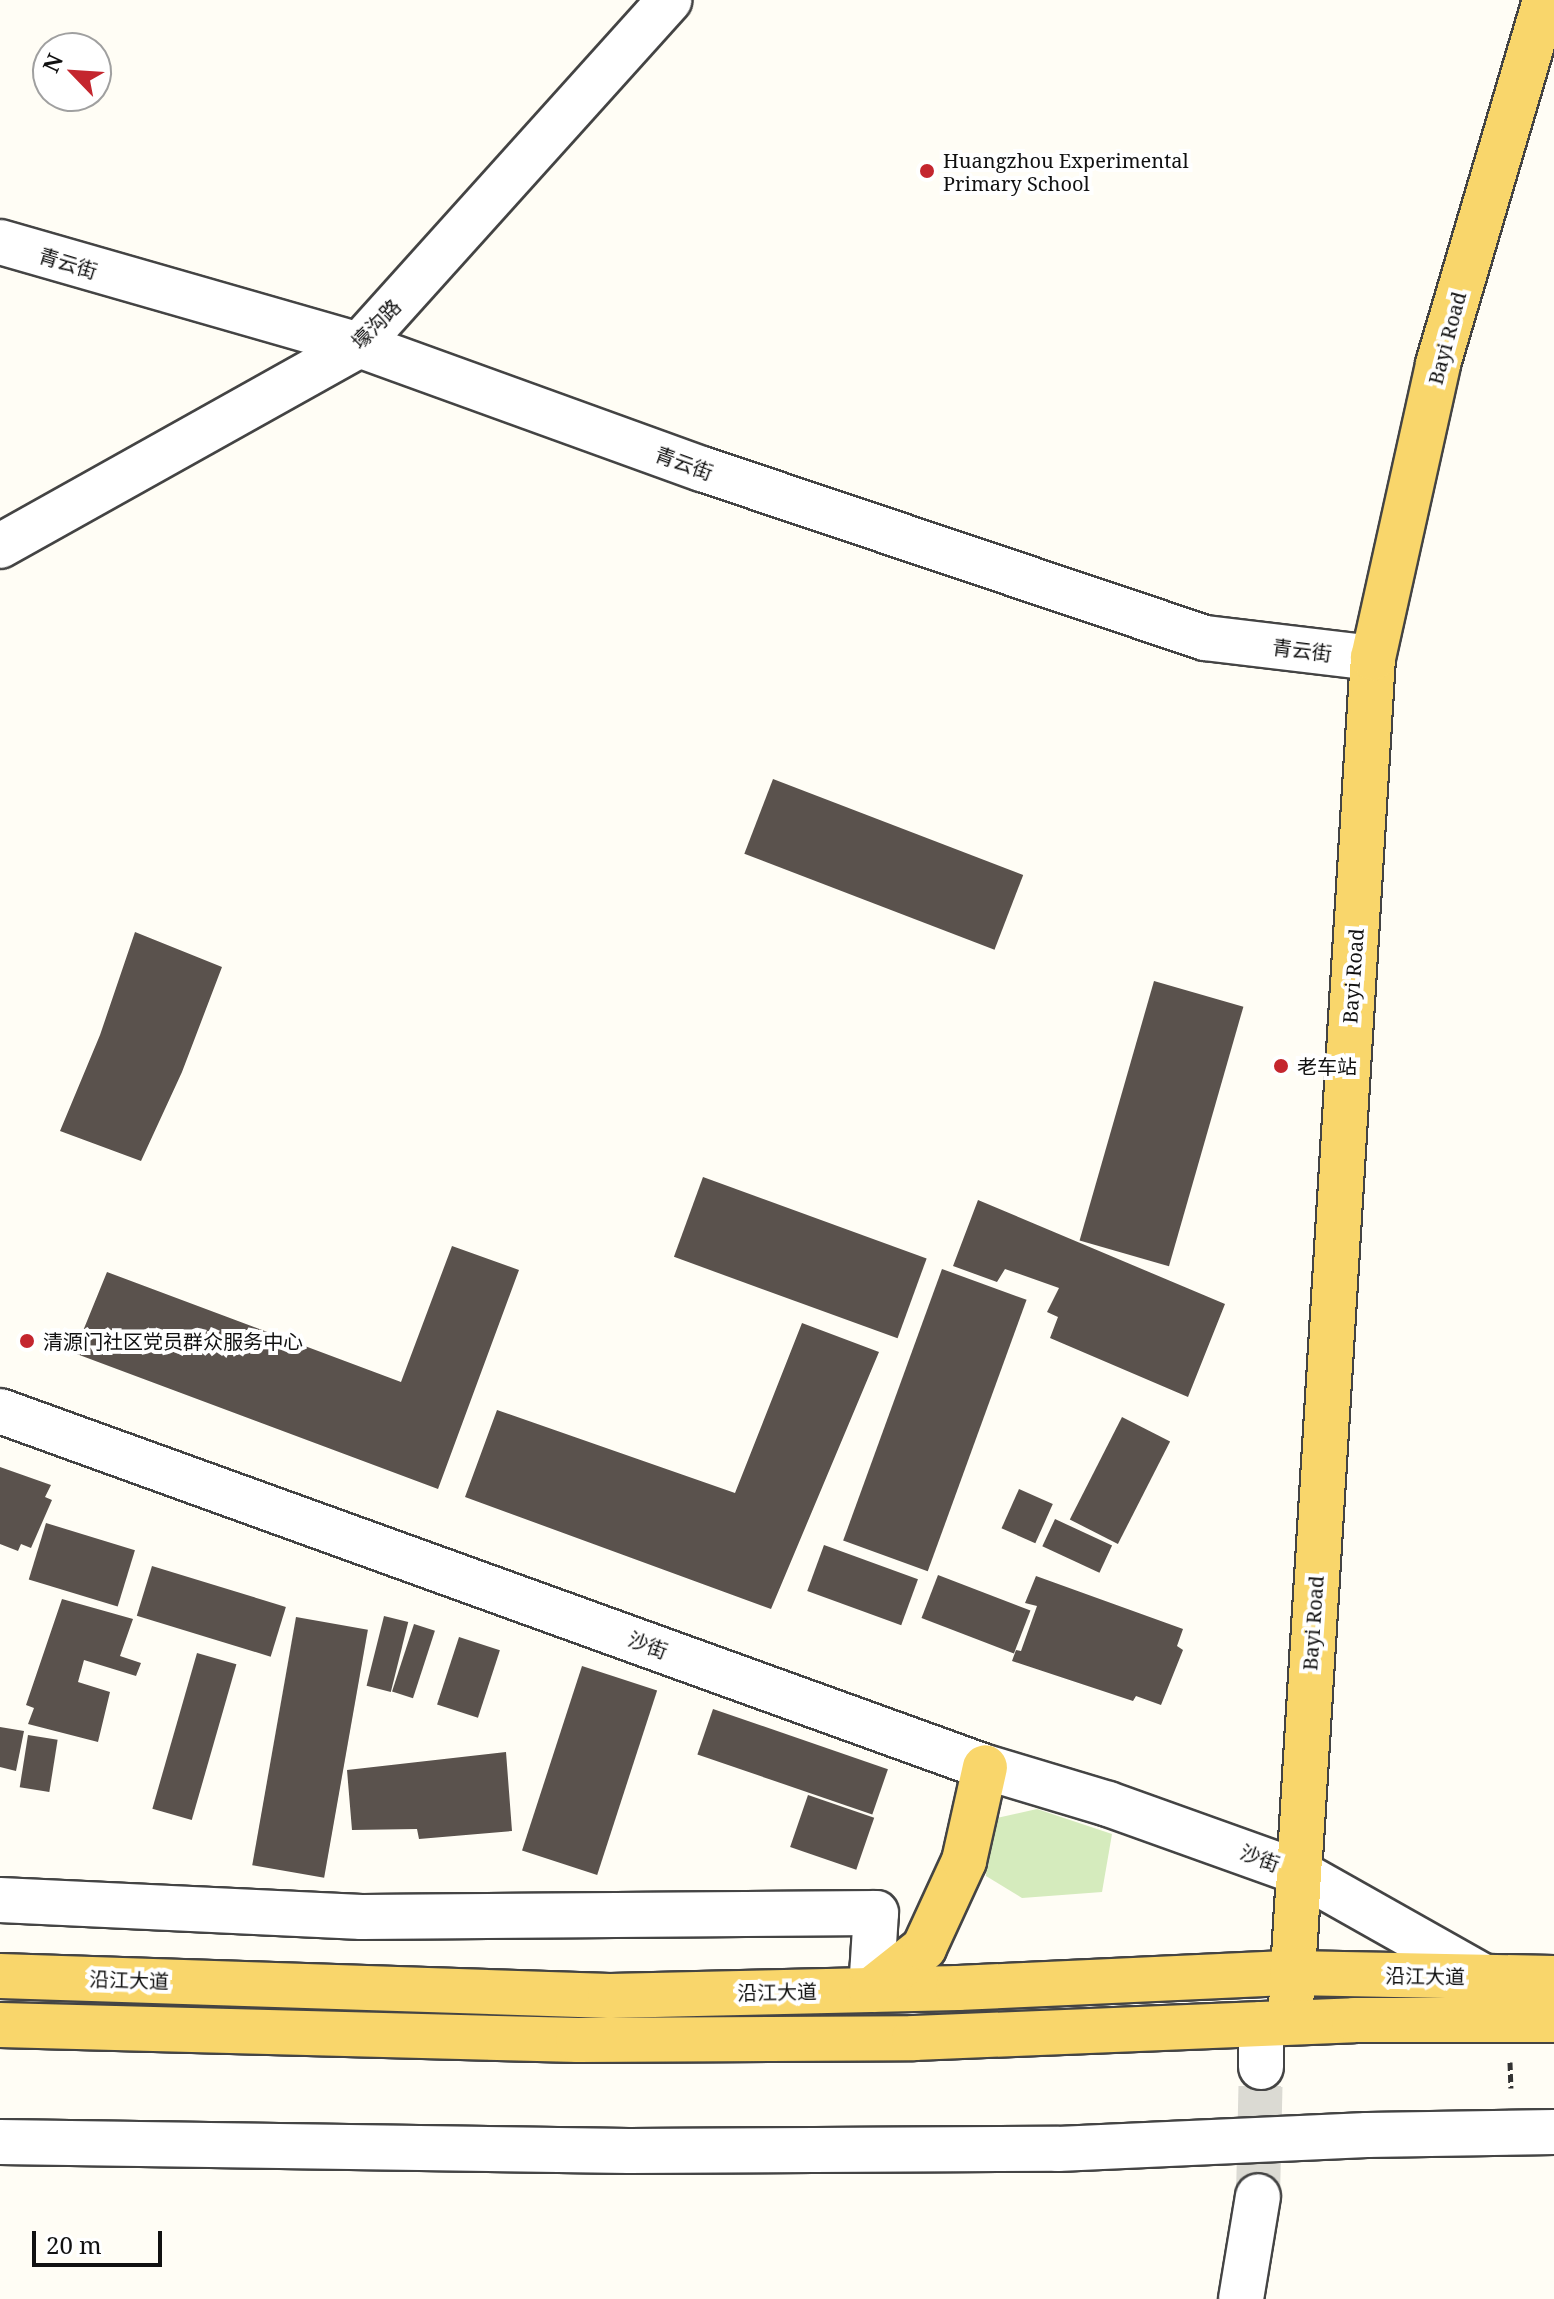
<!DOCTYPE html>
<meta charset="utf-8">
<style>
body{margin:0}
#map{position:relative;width:1554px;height:2299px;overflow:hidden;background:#fffdf5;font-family:"Noto Serif","Noto Sans SC",serif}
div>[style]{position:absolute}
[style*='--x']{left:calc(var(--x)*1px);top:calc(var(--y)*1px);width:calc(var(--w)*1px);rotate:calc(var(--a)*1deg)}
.green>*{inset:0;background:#d5ebbd}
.building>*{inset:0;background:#5a524d;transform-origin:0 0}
.minor-tunnel>*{height:44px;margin-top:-22px;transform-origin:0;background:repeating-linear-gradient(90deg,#dbdad3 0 44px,transparent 0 66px)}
.path>*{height:5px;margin-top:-2.5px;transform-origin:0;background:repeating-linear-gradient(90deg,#333 0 8px,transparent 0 12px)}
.roads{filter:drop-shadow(2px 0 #444) drop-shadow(-2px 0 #444) drop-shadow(0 2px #444) drop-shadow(0 -2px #444)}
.minor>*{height:44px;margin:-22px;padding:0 22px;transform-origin:22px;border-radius:22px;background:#fff}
.major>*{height:44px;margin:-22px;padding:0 22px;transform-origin:22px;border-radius:22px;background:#f9d66b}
.dots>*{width:22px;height:22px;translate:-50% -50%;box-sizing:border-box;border:4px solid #fff;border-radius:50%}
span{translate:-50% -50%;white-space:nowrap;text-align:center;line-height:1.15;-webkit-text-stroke:8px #fff;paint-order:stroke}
.poi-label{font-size:20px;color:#111}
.left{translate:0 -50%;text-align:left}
.street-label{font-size:20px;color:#111}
.north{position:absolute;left:32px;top:32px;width:80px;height:80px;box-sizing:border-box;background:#fff;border:2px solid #a0a0a0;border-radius:50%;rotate:295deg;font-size:22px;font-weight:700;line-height:32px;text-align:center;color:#111}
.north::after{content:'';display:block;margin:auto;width:28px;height:36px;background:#c4262e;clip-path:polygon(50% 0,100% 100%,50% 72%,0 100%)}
.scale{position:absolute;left:32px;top:2231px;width:130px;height:36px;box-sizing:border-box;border:4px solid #111;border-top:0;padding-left:10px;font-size:24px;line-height:28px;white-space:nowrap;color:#111;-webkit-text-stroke:6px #fff;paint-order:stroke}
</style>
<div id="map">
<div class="green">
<div style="clip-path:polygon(1037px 1809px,1112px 1834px,1102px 1892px,1022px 1898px,986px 1876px,988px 1820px)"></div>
</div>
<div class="building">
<div style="left:773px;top:779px;width:268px;height:80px;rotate:21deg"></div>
<div style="clip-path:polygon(135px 932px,222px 967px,182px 1072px,141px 1161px,60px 1131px,100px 1035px)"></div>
<div style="left:1154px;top:981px;width:93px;height:270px;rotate:16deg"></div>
<div style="left:703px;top:1177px;width:238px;height:85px;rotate:20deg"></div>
<div style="clip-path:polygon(978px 1200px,1225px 1304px,1188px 1397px,1050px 1338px,1058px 1317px,1047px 1312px,1059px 1288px,1005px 1269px,997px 1282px,953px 1266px)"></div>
<div style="clip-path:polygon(452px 1246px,519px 1270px,438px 1489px,74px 1353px,107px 1272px,401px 1382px)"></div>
<div style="left:942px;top:1269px;width:90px;height:289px;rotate:20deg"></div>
<div style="clip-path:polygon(802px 1323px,879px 1352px,771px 1609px,465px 1497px,497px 1410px,735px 1493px)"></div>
<div style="left:1122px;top:1417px;width:54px;height:115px;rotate:27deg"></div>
<div style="clip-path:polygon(0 1467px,51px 1485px,45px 1497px,52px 1500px,31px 1548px,21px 1544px,18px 1551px,0 1544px)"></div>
<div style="left:1019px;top:1489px;width:37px;height:43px;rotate:24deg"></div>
<div style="left:1055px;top:1519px;width:63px;height:30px;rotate:25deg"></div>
<div style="left:46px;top:1523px;width:93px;height:59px;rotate:17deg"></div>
<div style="left:824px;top:1545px;width:100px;height:49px;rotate:20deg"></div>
<div style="left:152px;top:1566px;width:140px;height:52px;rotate:17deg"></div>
<div style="left:938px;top:1575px;width:99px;height:46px;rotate:21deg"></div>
<div style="clip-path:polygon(1036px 1576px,1183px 1629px,1177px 1646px,1183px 1650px,1161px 1705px,1136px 1696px,1133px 1701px,1012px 1661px,1016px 1650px,1021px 1651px,1037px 1606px,1025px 1603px)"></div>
<div style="clip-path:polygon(62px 1599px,133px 1619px,120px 1656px,141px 1663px,136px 1676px,84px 1660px,78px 1682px,110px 1692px,98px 1742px,28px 1724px,34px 1708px,26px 1705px)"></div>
<div style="left:384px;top:1616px;width:25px;height:72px;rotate:14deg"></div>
<div style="left:296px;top:1617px;width:73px;height:252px;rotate:10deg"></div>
<div style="left:414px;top:1624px;width:22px;height:71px;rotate:18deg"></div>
<div style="left:459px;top:1637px;width:43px;height:71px;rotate:18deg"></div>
<div style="left:197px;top:1653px;width:41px;height:162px;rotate:16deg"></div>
<div style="left:582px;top:1666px;width:79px;height:194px;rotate:18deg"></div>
<div style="left:713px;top:1709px;width:185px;height:48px;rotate:19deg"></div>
<div style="clip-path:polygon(0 1727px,24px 1731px,16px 1771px,0 1767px)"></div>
<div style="left:28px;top:1735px;width:30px;height:53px;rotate:9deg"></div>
<div style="clip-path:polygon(506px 1752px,512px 1831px,419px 1839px,417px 1829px,352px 1830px,347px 1770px)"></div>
<div style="left:808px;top:1795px;width:70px;height:55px;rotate:19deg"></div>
</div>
<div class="minor-tunnel">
<div style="--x:1258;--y:2196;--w:129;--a:-88.7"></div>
</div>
<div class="path">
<div style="--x:1510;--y:2062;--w:26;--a:88"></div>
</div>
<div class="roads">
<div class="minor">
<div style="--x:0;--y:242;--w:373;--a:16"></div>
<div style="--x:359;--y:345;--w:365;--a:19.9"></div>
<div style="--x:702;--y:469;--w:531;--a:18.57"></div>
<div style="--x:1205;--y:638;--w:169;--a:6.8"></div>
<div style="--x:0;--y:546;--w:411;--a:-29.2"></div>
<div style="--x:359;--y:345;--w:464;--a:-48"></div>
<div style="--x:0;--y:1411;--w:1047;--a:19.87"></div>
<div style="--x:985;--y:1767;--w:128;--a:16.7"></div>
<div style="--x:1108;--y:1804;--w:202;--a:19.7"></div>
<div style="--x:1298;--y:1872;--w:214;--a:29.4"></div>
<div style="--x:0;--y:1900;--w:362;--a:2.7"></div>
<div style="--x:362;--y:1917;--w:514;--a:-0.45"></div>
<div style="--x:876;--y:1913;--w:77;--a:93.7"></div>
<div style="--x:1261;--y:2024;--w:43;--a:90"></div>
<div style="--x:0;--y:2142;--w:629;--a:0.82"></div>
<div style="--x:629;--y:2151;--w:429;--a:-0.3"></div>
<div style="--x:1058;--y:2149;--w:309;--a:-2.6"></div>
<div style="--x:1367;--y:2135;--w:187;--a:-0.9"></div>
<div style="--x:1241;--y:2299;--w:104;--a:-80.6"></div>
</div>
<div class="major">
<div style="--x:0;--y:1976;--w:610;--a:1.88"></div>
<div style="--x:610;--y:1996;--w:348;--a:-1.3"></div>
<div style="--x:958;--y:1988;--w:334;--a:-2.6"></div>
<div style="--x:1292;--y:1973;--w:262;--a:1.1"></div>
<div style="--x:871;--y:1990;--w:68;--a:-38.4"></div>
<div style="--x:924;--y:1948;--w:96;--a:-65.3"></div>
<div style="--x:964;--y:1861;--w:96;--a:-77.4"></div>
<div style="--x:1290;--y:2022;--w:1367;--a:-86.52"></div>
<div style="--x:1373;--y:658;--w:301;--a:-77.5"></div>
<div style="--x:1438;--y:364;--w:379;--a:-73.6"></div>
<div style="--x:0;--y:2025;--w:578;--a:1.49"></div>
<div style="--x:578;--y:2040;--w:336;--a:-0.3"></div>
<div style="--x:914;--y:2038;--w:440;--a:-2.3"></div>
<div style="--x:1354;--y:2020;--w:200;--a:0"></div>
</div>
</div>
<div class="dots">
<div style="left:927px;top:171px;background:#c4262e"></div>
<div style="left:1281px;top:1066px;background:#c4262e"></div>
<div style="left:27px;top:1341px;background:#c4262e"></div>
</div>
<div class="poi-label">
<span class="left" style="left:943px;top:172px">Huangzhou Experimental<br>Primary School</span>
<span class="left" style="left:1297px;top:1066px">老车站</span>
<span class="left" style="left:43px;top:1341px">清源门社区党员群众服务中心</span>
</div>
<div class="street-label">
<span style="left:68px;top:263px;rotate:17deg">青云街</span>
<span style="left:376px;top:324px;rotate:-45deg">壕沟路</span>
<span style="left:1447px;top:338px;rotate:-75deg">Bayi Road</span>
<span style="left:684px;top:463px;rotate:20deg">青云街</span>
<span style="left:1302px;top:650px;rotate:7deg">青云街</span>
<span style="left:1353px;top:976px;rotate:-86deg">Bayi Road</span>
<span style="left:1313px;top:1623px;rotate:-86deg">Bayi Road</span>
<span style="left:648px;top:1645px;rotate:20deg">沙街</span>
<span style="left:1260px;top:1858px;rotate:20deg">沙街</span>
<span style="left:1425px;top:1976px;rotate:1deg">沿江大道</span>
<span style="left:129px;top:1980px;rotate:2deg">沿江大道</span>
<span style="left:777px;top:1992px;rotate:-1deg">沿江大道</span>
</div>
<div class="north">N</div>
<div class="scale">20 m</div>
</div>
